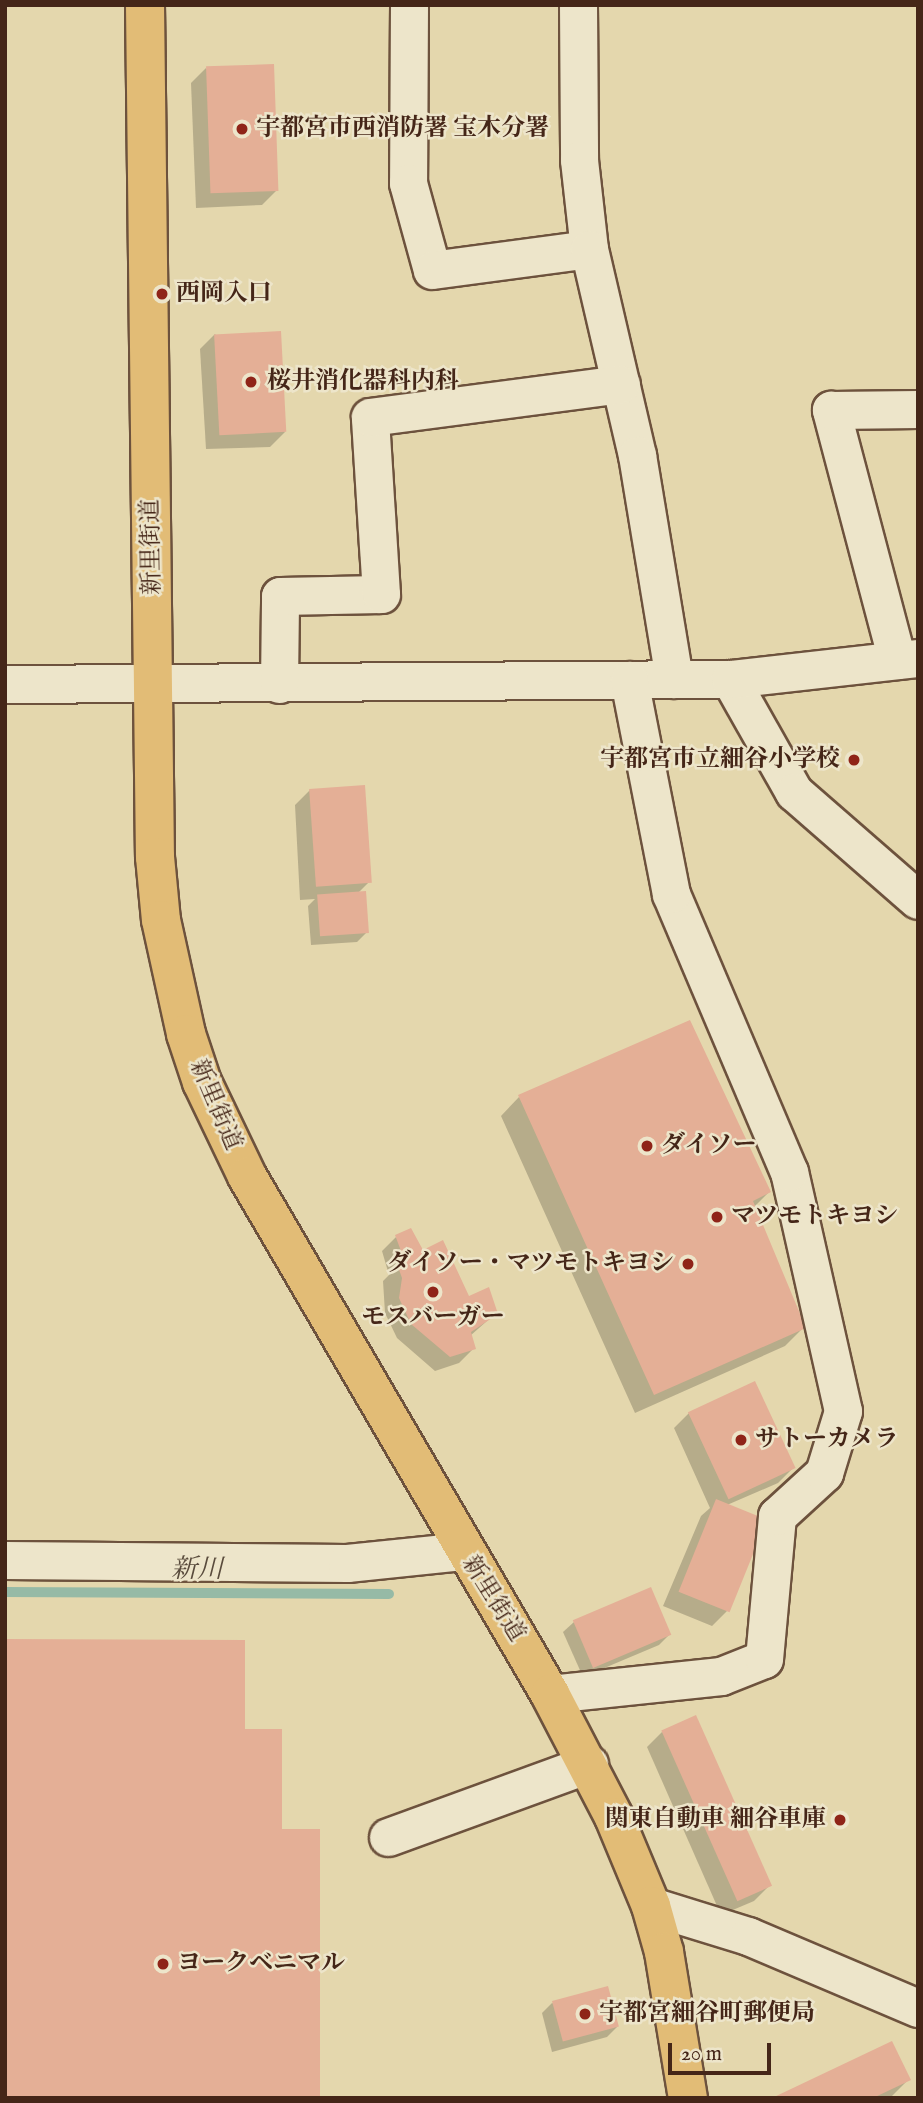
<!DOCTYPE html>
<meta charset="utf-8">
<style>
body{margin:0}
#map{position:relative;width:923px;height:2103px;overflow:hidden;background:#e4d7ad;font-family:"IM FELL English","Noto Serif JP",serif}
div>[style]{position:absolute}
[style*='--x']{left:calc(var(--x)*1px);top:calc(var(--y)*1px);width:calc(var(--w)*1px);rotate:calc(var(--a)*1deg)}
.shadow>*{inset:0;background:#0003}
.stream>*{height:10px;margin:-5px;padding:0 5px;transform-origin:5px;border-radius:5px;background:#96baa6}
.building>*{inset:0;background:#e4af96;transform-origin:0 0}
.roads{filter:drop-shadow(2px 0 #6d523d) drop-shadow(-2px 0 #6d523d) drop-shadow(0 2px #6d523d) drop-shadow(0 -2px #6d523d)}
.minor>*{height:37px;margin:-18.5px;padding:0 18.5px;transform-origin:18.5px;border-radius:18.5px;background:#ede5ca}
.major>*{height:38px;margin:-19px;padding:0 19px;transform-origin:19px;border-radius:19px;background:#e2bc76}
.dots>*{width:19px;height:19px;translate:-50% -50%;box-sizing:border-box;border:4px solid #ede5ca;border-radius:50%}
span{translate:-50% -50%;white-space:nowrap;text-align:center;line-height:1.15;-webkit-text-stroke:5px #ede5ca;paint-order:stroke}
.poi-label{font-size:24px;color:#452618;font-weight:700}
.left{translate:0 -50%;text-align:left}
.right{translate:-100% -50%;text-align:right}
.street-label{font-size:24px;color:#452618}
.water-label{font-size:26px;color:#594b3c;font-style:italic}
.frame{position:absolute;inset:0;border:7px solid #452618;pointer-events:none}
.scale{position:absolute;left:668px;top:2043px;width:103px;height:32px;box-sizing:border-box;border:4px solid #452618;border-top:0;padding-left:9px;font-size:21px;line-height:24px;white-space:nowrap;color:#452618;-webkit-text-stroke:5px #ede5ca;paint-order:stroke}
</style>
<div id="map">
<div class="shadow">
<div style="clip-path:polygon(206px 68px,277px 190px,262px 205px,196px 208px,191px 83px)"></div>
<div style="clip-path:polygon(215px 334px,285px 432px,270px 447px,206px 449px,200px 349px)"></div>
<div style="clip-path:polygon(310px 790px,369px 882px,358px 893px,367px 932px,357px 942px,311px 945px,308px 906px,315px 899px,300px 900px,295px 805px)"></div>
<div style="clip-path:polygon(519px 1097px,769px 1192px,754px 1207px,804px 1327px,785px 1346px,635px 1413px,501px 1116px)"></div>
<div style="clip-path:polygon(397px 1236px,423px 1252px,468px 1298px,496px 1313px,470px 1336px,474px 1348px,459px 1363px,435px 1371px,397px 1338px,385px 1313px,383px 1281px,389px 1275px,382px 1251px)"></div>
<div style="clip-path:polygon(689px 1413px,793px 1468px,778px 1483px,727px 1505px,727px 1611px,712px 1626px,663px 1606px,701px 1516px,710px 1508px,674px 1428px)"></div>
<div style="clip-path:polygon(574px 1622px,669px 1635px,659px 1645px,583px 1677px,563px 1632px)"></div>
<div style="clip-path:polygon(695px 1717px,769px 1886px,754px 1901px,721px 1915px,647px 1747px,662px 1732px)"></div>
<div style="clip-path:polygon(552px 2003px,617px 2027px,607px 2037px,552px 2052px,542px 2013px)"></div>
<div style="clip-path:polygon(908px 2080px,890px 2098px,777px 2098px)"></div>
</div>
<div class="stream">
<div style="--x:5;--y:1592;--w:384;--a:0.3"></div>
</div>
<div class="building">
<div style="left:274px;top:64px;width:127px;height:68px;rotate:88deg"></div>
<div style="left:281px;top:331px;width:101px;height:67px;rotate:87deg"></div>
<div style="left:365px;top:785px;width:98px;height:56px;rotate:86deg"></div>
<div style="left:366px;top:891px;width:42px;height:49px;rotate:86deg"></div>
<div style="clip-path:polygon(690px 1020px,771px 1192px,753px 1201px,806px 1328px,654px 1395px,518px 1095px)"></div>
<div style="clip-path:polygon(411px 1228px,423px 1250px,443px 1240px,469px 1296px,489px 1287px,498px 1314px,471px 1332px,476px 1349px,450px 1357px,411px 1324px,399px 1298px,402px 1278px,397px 1264px,404px 1259px,395px 1235px)"></div>
<div style="left:755px;top:1381px;width:96px;height:74px;rotate:65deg"></div>
<div style="left:716px;top:1499px;width:55px;height:100px;rotate:22deg"></div>
<div style="left:651px;top:1587px;width:52px;height:85px;rotate:67deg"></div>
<div style="clip-path:polygon(5px 1639px,245px 1640px,245px 1729px,282px 1729px,282px 1829px,320px 1829px,320px 2098px,5px 2098px)"></div>
<div style="left:696px;top:1715px;width:187px;height:38px;rotate:66deg"></div>
<div style="left:608px;top:1986px;width:42px;height:58px;rotate:75deg"></div>
<div style="clip-path:polygon(892px 2041px,911px 2080px,873px 2098px,772px 2098px)"></div>
</div>
<div class="roads">
<div class="minor">
<div style="--x:409;--y:5;--w:178;--a:90.3"></div>
<div style="--x:408;--y:183;--w:90;--a:74.6"></div>
<div style="--x:432;--y:270;--w:158;--a:-7.6"></div>
<div style="--x:578;--y:5;--w:155;--a:89.6"></div>
<div style="--x:579;--y:160;--w:90;--a:83.6"></div>
<div style="--x:589;--y:249;--w:212;--a:76.9"></div>
<div style="--x:637;--y:455;--w:227;--a:80.6"></div>
<div style="--x:897;--y:660;--w:259;--a:-104.8"></div>
<div style="--x:831;--y:410;--w:87;--a:-0.7"></div>
<div style="--x:730;--y:679;--w:130;--a:60.5"></div>
<div style="--x:794;--y:792;--w:164;--a:41.1"></div>
<div style="--x:5;--y:684;--w:725;--a:-0.4"></div>
<div style="--x:730;--y:679;--w:189;--a:-6.4"></div>
<div style="--x:279;--y:684;--w:88;--a:-89.3"></div>
<div style="--x:280;--y:596;--w:101;--a:-1.1"></div>
<div style="--x:381;--y:594;--w:177;--a:-93.6"></div>
<div style="--x:370;--y:417;--w:253;--a:-7.5"></div>
<div style="--x:5;--y:1560;--w:342;--a:0.5"></div>
<div style="--x:347;--y:1563;--w:118;--a:-5.9"></div>
<div style="--x:550;--y:1694;--w:172;--a:-6"></div>
<div style="--x:721;--y:1676;--w:46;--a:-21.6"></div>
<div style="--x:764;--y:1659;--w:144;--a:-84.8"></div>
<div style="--x:777;--y:1516;--w:64;--a:-42.5"></div>
<div style="--x:824;--y:1473;--w:65;--a:-73"></div>
<div style="--x:843;--y:1411;--w:245;--a:-102.7"></div>
<div style="--x:789;--y:1172;--w:302;--a:-113"></div>
<div style="--x:671;--y:894;--w:218;--a:-101.1"></div>
<div style="--x:388;--y:1837;--w:214;--a:-20"></div>
<div style="--x:651;--y:1906;--w:102;--a:17.2"></div>
<div style="--x:748;--y:1936;--w:185;--a:23"></div>
</div>
<div class="major">
<div style="--x:145;--y:5;--w:852;--a:89.33"></div>
<div style="--x:155;--y:857;--w:63;--a:84.6"></div>
<div style="--x:161;--y:920;--w:117;--a:77.6"></div>
<div style="--x:186;--y:1034;--w:51;--a:71.6"></div>
<div style="--x:202;--y:1082;--w:104;--a:64.4"></div>
<div style="--x:247;--y:1176;--w:600;--a:59.67"></div>
<div style="--x:550;--y:1694;--w:139;--a:62.5"></div>
<div style="--x:614;--y:1817;--w:96;--a:67.4"></div>
<div style="--x:651;--y:1906;--w:48;--a:74.2"></div>
<div style="--x:664;--y:1952;--w:148;--a:80.7"></div>
</div>
</div>
<div class="dots">
<div style="left:242px;top:129px;background:#8f2418"></div>
<div style="left:162px;top:294px;background:#8f2418"></div>
<div style="left:251px;top:382px;background:#8f2418"></div>
<div style="left:854px;top:760px;background:#8f2418"></div>
<div style="left:647px;top:1146px;background:#8f2418"></div>
<div style="left:717px;top:1217px;background:#8f2418"></div>
<div style="left:688px;top:1264px;background:#8f2418"></div>
<div style="left:433px;top:1292px;background:#8f2418"></div>
<div style="left:741px;top:1440px;background:#8f2418"></div>
<div style="left:840px;top:1820px;background:#8f2418"></div>
<div style="left:163px;top:1964px;background:#8f2418"></div>
<div style="left:585px;top:2014px;background:#8f2418"></div>
</div>
<div class="poi-label">
<span class="left" style="left:256px;top:129px">宇都宮市西消防署 宝木分署</span>
<span class="left" style="left:176px;top:294px">西岡入口</span>
<span class="left" style="left:267px;top:382px">桜井消化器科内科</span>
<span class="right" style="left:840px;top:760px">宇都宮市立細谷小学校</span>
<span class="left" style="left:661px;top:1146px">ダイソー</span>
<span class="left" style="left:731px;top:1217px">マツモトキヨシ</span>
<span class="right" style="left:674px;top:1264px">ダイソー・マツモトキヨシ</span>
<span style="left:433px;top:1318px">モスバーガー</span>
<span class="left" style="left:755px;top:1440px">サトーカメラ</span>
<span class="right" style="left:826px;top:1820px">関東自動車 細谷車庫</span>
<span class="left" style="left:177px;top:1964px">ヨークベニマル</span>
<span class="left" style="left:599px;top:2014px">宇都宮細谷町郵便局</span>
</div>
<div class="street-label">
<span style="left:152px;top:547px;rotate:-91deg">新里街道</span>
<span style="left:215px;top:1105px;rotate:67deg">新里街道</span>
<span style="left:493px;top:1599px;rotate:58deg">新里街道</span>
</div>
<div class="water-label">
<span style="left:197px;top:1570px">新川</span>
</div>
<div class="frame"></div>
<div class="scale">20 m</div>
</div>
